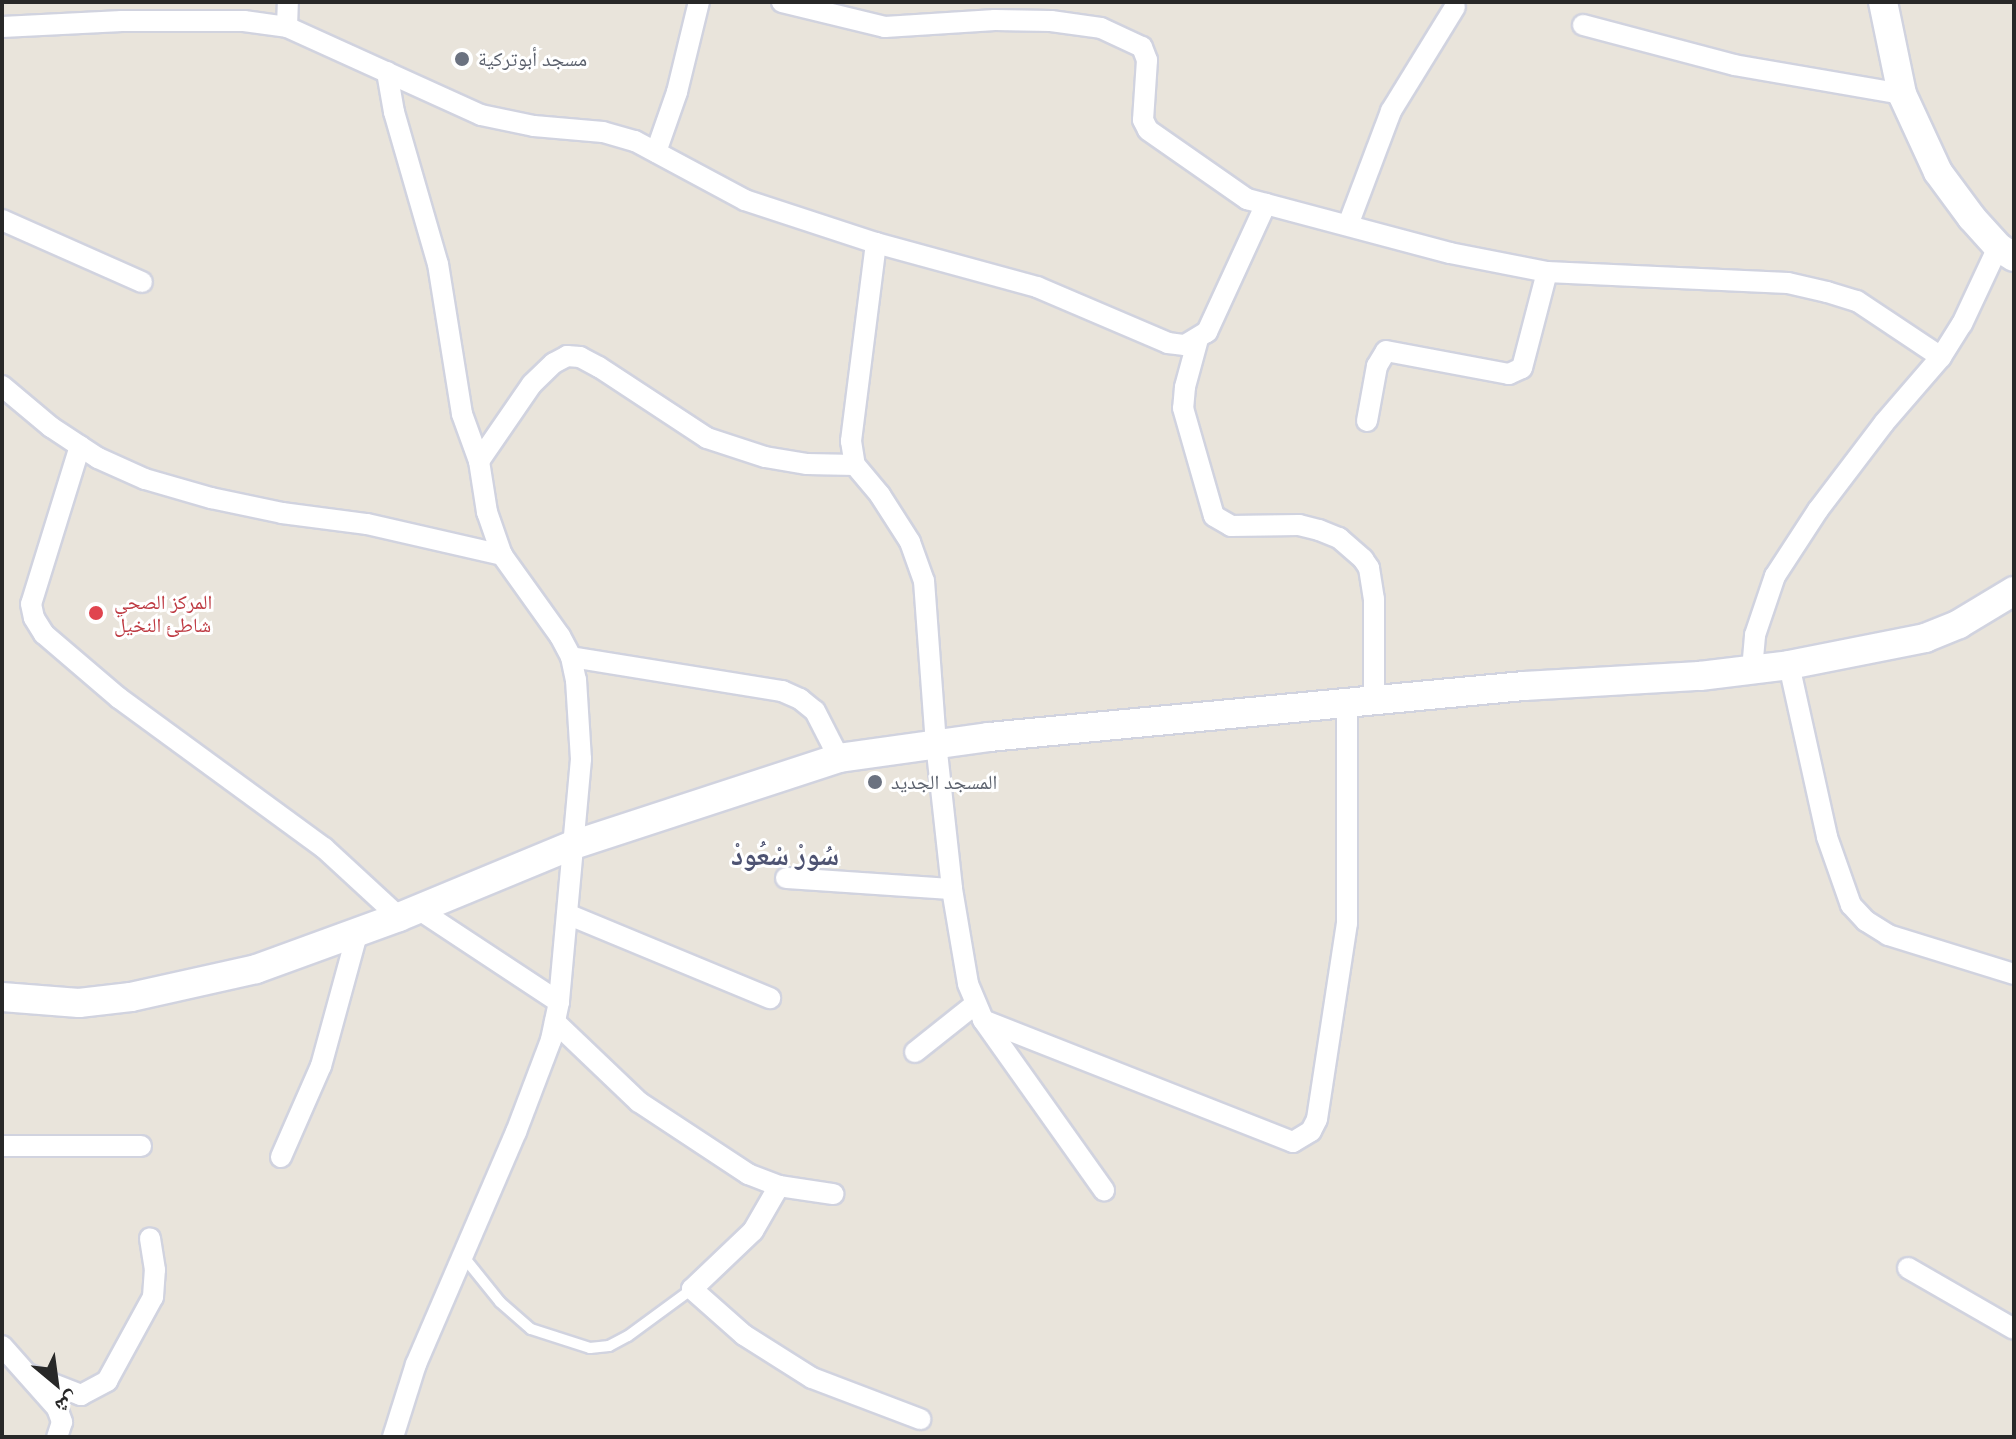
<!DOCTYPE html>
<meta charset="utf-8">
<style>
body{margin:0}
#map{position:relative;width:2016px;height:1439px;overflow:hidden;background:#e9e4db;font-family:"Public Sans","Noto Naskh Arabic",sans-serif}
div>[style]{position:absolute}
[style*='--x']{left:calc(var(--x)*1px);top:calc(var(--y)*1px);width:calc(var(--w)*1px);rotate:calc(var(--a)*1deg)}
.roads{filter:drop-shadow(2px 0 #d1d3df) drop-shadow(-2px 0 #d1d3df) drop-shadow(0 2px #d1d3df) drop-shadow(0 -2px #d1d3df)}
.lane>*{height:10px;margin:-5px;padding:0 5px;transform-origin:5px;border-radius:5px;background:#fff}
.street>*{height:20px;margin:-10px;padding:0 10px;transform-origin:10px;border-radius:10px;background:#fff}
.secondary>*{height:28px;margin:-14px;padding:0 14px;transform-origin:14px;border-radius:14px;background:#fff}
.dots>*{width:22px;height:22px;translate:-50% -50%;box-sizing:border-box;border:4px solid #fff;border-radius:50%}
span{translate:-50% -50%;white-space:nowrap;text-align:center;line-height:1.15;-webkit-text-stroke:6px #fff;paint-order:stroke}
.worship-label{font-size:20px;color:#5b616d}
.left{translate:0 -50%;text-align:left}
.health-label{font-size:20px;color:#be3a42}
.district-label{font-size:28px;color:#4e5372;font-weight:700}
.frame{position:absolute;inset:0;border:4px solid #282828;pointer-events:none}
.north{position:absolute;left:16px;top:1343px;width:80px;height:80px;-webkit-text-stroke:6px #fff;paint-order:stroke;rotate:151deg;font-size:22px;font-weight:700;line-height:32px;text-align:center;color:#282828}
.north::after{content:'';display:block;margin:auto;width:28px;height:36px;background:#282828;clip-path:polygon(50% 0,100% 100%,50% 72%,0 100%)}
</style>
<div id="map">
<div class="roads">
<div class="lane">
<div style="--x:463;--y:1256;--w:59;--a:51.2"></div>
<div style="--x:500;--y:1302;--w:41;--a:41.1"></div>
<div style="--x:531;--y:1329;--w:62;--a:17.9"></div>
<div style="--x:590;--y:1348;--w:19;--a:-6"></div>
<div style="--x:609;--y:1346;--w:21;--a:-28"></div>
<div style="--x:628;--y:1336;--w:79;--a:-36.3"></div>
</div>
<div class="street">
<div style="--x:782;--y:2;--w:106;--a:13.6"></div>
<div style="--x:885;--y:27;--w:110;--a:-3.6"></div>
<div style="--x:995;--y:20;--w:56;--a:1"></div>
<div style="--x:1051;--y:21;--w:50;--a:8"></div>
<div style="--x:1101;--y:28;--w:45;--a:24.9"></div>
<div style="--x:1142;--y:47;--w:14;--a:69"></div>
<div style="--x:1147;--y:60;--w:60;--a:93.8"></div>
<div style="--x:1143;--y:120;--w:11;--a:63"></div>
<div style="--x:1148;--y:130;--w:121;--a:34.9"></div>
<div style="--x:1247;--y:199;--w:210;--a:14.9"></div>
<div style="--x:1450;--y:253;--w:99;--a:11.1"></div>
<div style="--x:1547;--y:272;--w:241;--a:2.6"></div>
<div style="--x:1788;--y:283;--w:40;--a:13"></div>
<div style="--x:1827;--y:292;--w:31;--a:17"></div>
<div style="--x:1857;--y:301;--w:101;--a:33.7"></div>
<div style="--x:1583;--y:25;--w:156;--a:14.8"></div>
<div style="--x:1734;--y:65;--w:170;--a:9.8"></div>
<div style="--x:2;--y:27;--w:120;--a:-2.9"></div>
<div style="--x:122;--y:21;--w:122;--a:0"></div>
<div style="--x:244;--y:21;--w:43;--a:7.9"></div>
<div style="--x:287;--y:27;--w:213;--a:24.4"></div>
<div style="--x:481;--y:115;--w:54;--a:11.7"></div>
<div style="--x:534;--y:126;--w:69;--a:5"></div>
<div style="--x:603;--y:132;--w:33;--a:16"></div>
<div style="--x:635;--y:141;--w:125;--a:28.2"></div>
<div style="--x:745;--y:200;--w:138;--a:18.2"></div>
<div style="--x:876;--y:243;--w:167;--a:15.3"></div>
<div style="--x:1037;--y:287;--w:142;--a:23.1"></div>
<div style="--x:1168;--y:343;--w:17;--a:7"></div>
<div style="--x:1185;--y:345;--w:26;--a:-31"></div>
<div style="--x:1207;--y:332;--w:141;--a:-65.3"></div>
<div style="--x:287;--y:27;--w:25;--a:-88"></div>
<div style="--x:387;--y:72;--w:41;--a:80.1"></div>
<div style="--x:394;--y:112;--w:158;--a:73.9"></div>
<div style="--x:438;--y:264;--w:152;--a:80.9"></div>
<div style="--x:462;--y:414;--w:50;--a:70.1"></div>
<div style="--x:479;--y:461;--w:52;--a:81.1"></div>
<div style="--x:487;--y:512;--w:46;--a:70.8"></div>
<div style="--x:502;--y:555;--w:100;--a:54.4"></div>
<div style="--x:560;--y:636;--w:24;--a:62"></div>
<div style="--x:571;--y:657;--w:24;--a:78"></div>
<div style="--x:576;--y:680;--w:79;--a:86.4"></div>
<div style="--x:581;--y:759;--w:244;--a:95.2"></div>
<div style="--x:559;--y:1002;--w:39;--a:102"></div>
<div style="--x:551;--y:1040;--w:98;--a:110.8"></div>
<div style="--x:516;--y:1132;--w:253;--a:113.3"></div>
<div style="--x:416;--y:1364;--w:77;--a:107.5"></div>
<div style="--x:656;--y:152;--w:64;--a:-70.7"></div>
<div style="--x:677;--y:92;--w:93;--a:-76.3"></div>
<div style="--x:2;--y:220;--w:153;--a:23.9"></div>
<div style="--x:1348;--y:225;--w:122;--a:-69.3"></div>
<div style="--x:1391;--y:111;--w:122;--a:-58.4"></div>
<div style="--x:876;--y:243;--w:200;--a:97.2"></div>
<div style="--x:851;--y:441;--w:24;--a:81"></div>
<div style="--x:855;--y:465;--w:39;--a:50"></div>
<div style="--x:880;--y:495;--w:56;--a:57.4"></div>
<div style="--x:910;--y:542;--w:41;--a:70.3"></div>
<div style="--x:924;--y:581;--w:162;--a:85.8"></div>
<div style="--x:936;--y:743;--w:147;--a:83.7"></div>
<div style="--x:952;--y:889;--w:96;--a:80.4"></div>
<div style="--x:968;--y:984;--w:39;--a:67"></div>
<div style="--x:983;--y:1020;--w:209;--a:54.6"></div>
<div style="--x:1198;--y:339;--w:50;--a:105.2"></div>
<div style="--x:1185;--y:387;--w:21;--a:95"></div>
<div style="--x:1183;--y:408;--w:112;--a:74"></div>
<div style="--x:1214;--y:516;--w:20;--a:30"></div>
<div style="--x:1231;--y:526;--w:68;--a:-0.8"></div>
<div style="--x:1299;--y:525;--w:21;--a:14"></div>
<div style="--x:1319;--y:530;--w:22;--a:22"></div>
<div style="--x:1339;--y:538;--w:32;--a:41"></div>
<div style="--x:1363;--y:559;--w:11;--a:56"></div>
<div style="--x:1369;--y:568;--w:31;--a:81"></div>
<div style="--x:1374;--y:599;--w:102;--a:90"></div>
<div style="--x:2;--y:386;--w:64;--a:39.9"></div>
<div style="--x:51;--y:427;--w:56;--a:33.4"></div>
<div style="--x:98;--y:458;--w:51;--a:24.1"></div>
<div style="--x:145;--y:479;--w:69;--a:16.1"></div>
<div style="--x:211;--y:498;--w:73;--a:11.9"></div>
<div style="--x:282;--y:513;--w:86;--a:7.4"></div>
<div style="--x:367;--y:524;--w:139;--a:12.9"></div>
<div style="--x:1367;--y:421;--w:56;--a:-79.7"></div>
<div style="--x:1377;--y:366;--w:17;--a:-59"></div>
<div style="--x:1386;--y:351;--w:125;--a:10.6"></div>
<div style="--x:1509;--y:374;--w:14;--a:-25"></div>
<div style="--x:1522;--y:368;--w:99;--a:-75.4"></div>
<div style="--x:80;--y:446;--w:165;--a:107.2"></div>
<div style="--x:31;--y:604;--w:14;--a:78"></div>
<div style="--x:34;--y:618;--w:19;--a:58"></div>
<div style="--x:44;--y:634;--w:99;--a:40.5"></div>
<div style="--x:119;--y:698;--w:254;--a:36.2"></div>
<div style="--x:324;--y:848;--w:102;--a:42.6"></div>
<div style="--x:479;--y:461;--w:93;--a:-55.5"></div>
<div style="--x:532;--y:384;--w:30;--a:-44"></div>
<div style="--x:554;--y:363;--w:15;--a:-28"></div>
<div style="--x:567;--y:356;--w:13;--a:4"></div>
<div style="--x:580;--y:357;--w:21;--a:28"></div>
<div style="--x:599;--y:367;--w:129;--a:33.3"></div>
<div style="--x:707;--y:438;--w:61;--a:18.1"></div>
<div style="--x:765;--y:457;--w:43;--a:9.5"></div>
<div style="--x:807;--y:464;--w:48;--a:1.2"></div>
<div style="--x:571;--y:657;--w:214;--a:9.2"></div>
<div style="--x:782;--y:691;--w:20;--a:24"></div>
<div style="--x:800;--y:699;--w:19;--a:39"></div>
<div style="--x:815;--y:711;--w:53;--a:62.9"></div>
<div style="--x:1789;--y:665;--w:176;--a:77.5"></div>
<div style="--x:1827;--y:837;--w:72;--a:70.6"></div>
<div style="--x:1851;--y:905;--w:22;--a:47"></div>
<div style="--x:1866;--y:921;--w:26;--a:32"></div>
<div style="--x:1888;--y:935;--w:132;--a:17.2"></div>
<div style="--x:1752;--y:670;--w:35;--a:-85"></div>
<div style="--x:1755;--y:635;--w:62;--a:-71.3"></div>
<div style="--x:1775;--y:576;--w:79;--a:-56.9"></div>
<div style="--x:1818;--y:510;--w:109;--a:-52.8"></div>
<div style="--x:1884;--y:423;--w:87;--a:-49.2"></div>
<div style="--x:1941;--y:357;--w:39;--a:-58"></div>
<div style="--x:1962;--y:324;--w:85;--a:-64.9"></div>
<div style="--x:786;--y:878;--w:166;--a:3.8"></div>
<div style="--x:418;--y:909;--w:169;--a:33.4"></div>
<div style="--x:567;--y:914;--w:220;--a:22.5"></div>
<div style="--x:983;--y:1020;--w:333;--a:21.5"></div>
<div style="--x:1293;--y:1142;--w:21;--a:-31"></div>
<div style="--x:1311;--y:1131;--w:13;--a:-63"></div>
<div style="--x:1317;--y:1119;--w:198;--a:-81.3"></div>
<div style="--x:1347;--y:923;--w:220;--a:-90"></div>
<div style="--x:555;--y:1022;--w:116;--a:43.6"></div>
<div style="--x:639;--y:1102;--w:131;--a:33.4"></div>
<div style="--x:748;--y:1174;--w:33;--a:21"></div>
<div style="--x:779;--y:1186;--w:55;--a:8.4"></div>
<div style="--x:915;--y:1052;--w:75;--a:-38.5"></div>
<div style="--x:2;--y:1146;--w:139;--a:0"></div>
<div style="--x:281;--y:1157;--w:99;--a:-66.3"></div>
<div style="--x:321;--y:1066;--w:140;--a:-74.7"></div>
<div style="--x:779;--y:1186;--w:52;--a:120"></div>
<div style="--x:753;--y:1231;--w:84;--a:136.4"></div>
<div style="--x:692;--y:1289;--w:69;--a:41.5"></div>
<div style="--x:744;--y:1335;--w:80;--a:32.3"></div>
<div style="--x:812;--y:1378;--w:116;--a:20.8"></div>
<div style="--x:1908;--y:1268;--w:122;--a:29.9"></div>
<div style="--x:2;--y:1346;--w:83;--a:48.4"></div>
<div style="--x:57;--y:1408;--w:15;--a:70"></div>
<div style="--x:62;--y:1422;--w:16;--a:108"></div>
<div style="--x:30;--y:1375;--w:55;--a:21.4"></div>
<div style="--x:81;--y:1395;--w:30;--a:-28"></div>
<div style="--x:107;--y:1381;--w:96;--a:-61.3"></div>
<div style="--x:153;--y:1297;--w:27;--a:-86"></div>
<div style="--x:155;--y:1270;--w:32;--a:-99"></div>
</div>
<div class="secondary">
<div style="--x:1883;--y:2;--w:94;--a:78.3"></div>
<div style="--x:1902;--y:94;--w:86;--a:65.2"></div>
<div style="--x:1938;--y:172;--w:57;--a:53.5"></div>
<div style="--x:1972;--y:218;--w:39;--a:48"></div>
<div style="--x:1998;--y:247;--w:19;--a:32"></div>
<div style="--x:2;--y:997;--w:77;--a:4.5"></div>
<div style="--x:79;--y:1003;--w:52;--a:-6.6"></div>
<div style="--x:131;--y:997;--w:128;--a:-12.6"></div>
<div style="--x:256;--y:969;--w:152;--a:-20"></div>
<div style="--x:399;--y:917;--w:188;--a:-22.5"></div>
<div style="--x:573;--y:845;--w:280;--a:-18.1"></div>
<div style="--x:839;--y:758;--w:151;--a:-8"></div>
<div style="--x:989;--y:737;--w:537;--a:-5.45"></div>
<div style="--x:1524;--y:686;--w:176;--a:-3.3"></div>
<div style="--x:1700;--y:676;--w:90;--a:-7"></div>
<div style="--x:1789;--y:665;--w:139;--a:-11.2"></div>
<div style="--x:1925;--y:638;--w:37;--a:-22"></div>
<div style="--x:1959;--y:624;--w:64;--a:-31"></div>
</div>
</div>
<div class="dots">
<div style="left:462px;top:59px;background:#6b7280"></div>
<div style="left:96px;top:613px;background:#e0444e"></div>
<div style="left:875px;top:782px;background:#6b7280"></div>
</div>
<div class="worship-label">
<span class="left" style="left:478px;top:59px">مسجد أبوتركية</span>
<span class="left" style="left:891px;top:782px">المسجد الجديد</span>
</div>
<div class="health-label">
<span class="left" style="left:114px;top:614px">المركز الصحي<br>شاطئ النخيل</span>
</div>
<div class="district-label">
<span style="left:785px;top:855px">سُورْ سْعُودْ</span>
</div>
<div class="frame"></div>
<div class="north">ش</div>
</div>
